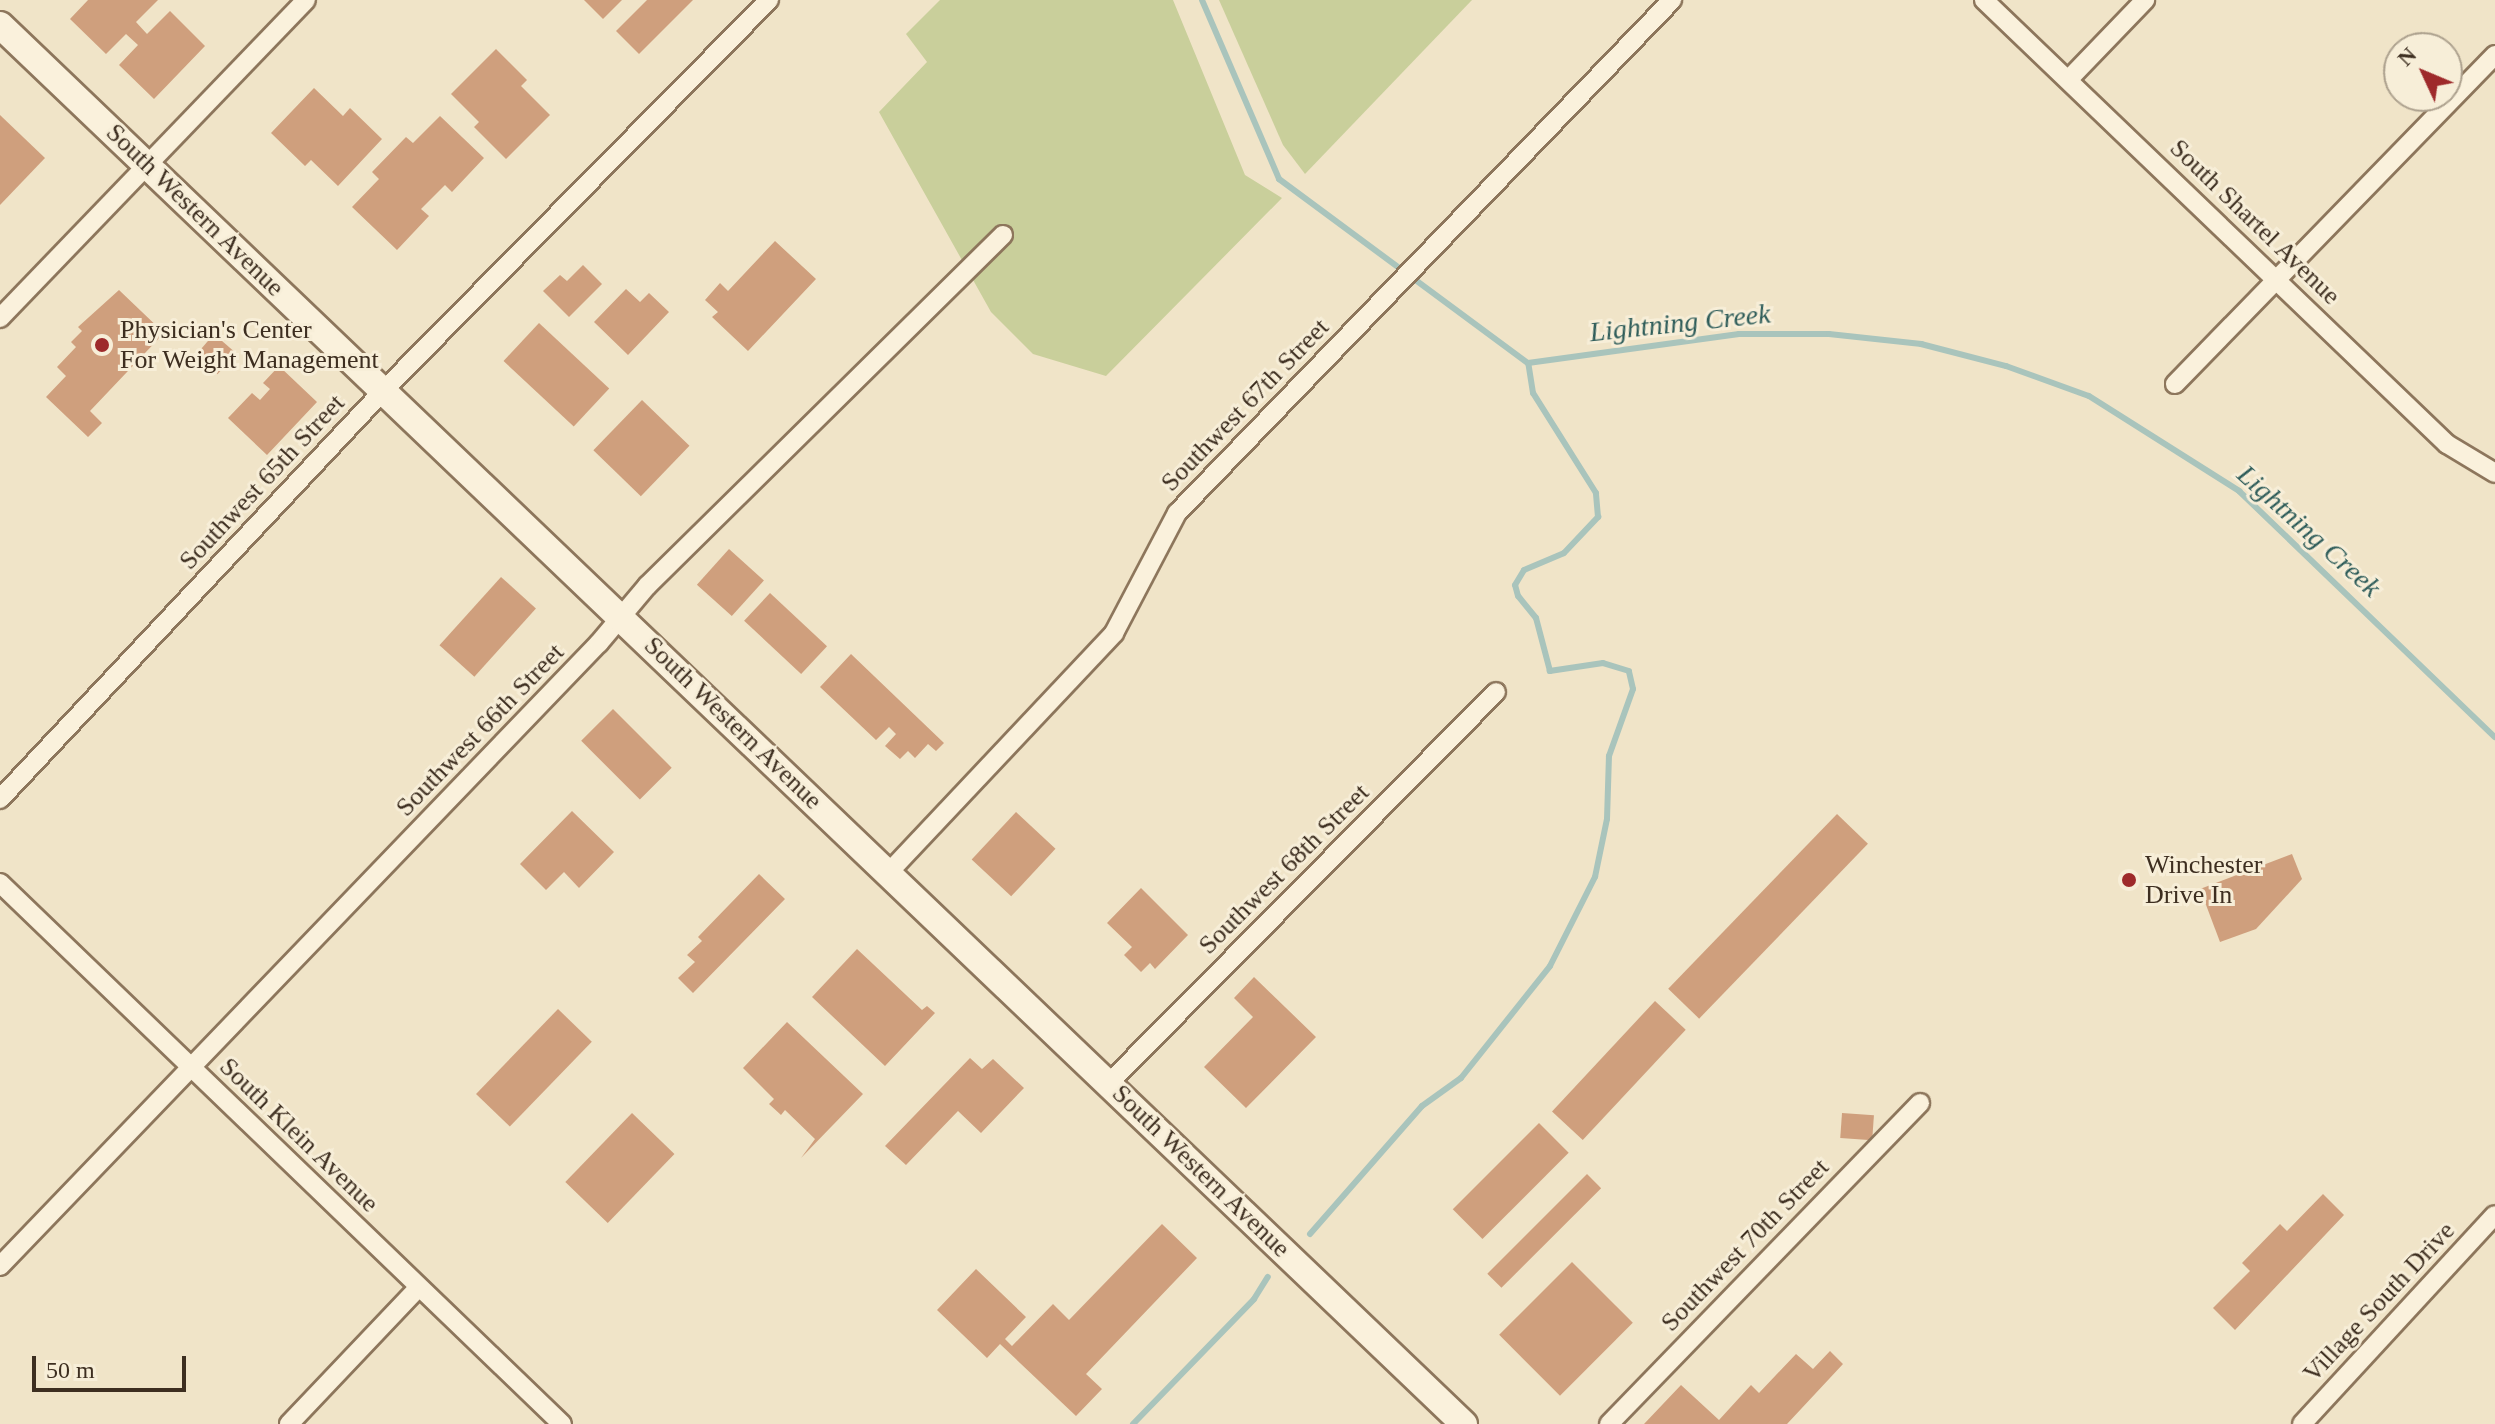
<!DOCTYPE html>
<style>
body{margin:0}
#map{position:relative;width:2495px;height:1424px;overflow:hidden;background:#f0e4c8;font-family:"Times New Roman",serif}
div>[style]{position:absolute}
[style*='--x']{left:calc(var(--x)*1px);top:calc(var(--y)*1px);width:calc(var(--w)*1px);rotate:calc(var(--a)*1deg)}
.green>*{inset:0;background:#c9cf9b}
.stream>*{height:6px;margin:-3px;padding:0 3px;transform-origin:3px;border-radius:3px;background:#a9c4bc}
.building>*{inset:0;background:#cf9f7d;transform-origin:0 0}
.roads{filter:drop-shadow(2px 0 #8d765c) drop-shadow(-2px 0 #8d765c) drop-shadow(0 2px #8d765c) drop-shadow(0 -2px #8d765c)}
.street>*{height:18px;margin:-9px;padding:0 9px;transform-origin:9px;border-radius:9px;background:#faf1dc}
.secondary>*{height:26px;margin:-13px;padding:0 13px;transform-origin:13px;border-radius:13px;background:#faf1dc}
.dots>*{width:22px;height:22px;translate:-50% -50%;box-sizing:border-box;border:4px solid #f7eed8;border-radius:50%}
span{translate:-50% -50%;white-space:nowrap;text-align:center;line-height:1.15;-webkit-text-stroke:6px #f7eed8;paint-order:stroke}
.street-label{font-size:26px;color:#3d2e20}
.poi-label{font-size:26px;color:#3d2e20}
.left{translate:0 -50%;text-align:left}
.water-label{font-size:28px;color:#2f5d5a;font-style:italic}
.north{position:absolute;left:2383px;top:32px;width:80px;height:80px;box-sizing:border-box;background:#f7eed8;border:2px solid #ada18e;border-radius:50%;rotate:314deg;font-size:22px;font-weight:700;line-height:32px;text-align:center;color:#3d2e20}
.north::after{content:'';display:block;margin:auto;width:28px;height:36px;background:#9e2a2b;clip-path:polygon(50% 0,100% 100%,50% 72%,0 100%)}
.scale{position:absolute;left:32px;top:1356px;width:154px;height:36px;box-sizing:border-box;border:4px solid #3d2e20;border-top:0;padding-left:10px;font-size:24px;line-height:28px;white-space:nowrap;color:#3d2e20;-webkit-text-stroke:6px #f7eed8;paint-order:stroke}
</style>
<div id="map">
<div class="green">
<div style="clip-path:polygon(940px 0,1173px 0,1245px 175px,1282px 198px,1106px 376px,1033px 354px,991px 312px,879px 112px,927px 62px,906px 34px)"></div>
<div style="clip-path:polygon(1219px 0,1472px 0,1305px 174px,1283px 145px)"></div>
</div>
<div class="stream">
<div style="--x:1202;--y:0;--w:195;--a:66.7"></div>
<div style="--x:1279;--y:179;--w:310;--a:36.5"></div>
<div style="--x:1528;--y:363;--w:213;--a:-7.8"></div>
<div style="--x:1739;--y:334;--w:90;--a:0"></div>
<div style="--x:1829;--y:334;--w:93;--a:6.2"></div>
<div style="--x:1921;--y:344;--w:88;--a:14.5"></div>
<div style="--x:2006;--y:366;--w:88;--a:19.9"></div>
<div style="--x:2089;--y:396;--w:178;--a:32.3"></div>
<div style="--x:2239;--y:491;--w:355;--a:43.9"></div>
<div style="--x:1310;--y:1234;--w:170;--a:-48.8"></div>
<div style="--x:1422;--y:1106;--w:48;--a:-35.7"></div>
<div style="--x:1461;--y:1078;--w:143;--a:-51.5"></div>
<div style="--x:1550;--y:966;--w:100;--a:-63.2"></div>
<div style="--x:1595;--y:877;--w:59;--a:-78.3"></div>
<div style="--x:1607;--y:819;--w:63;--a:-88.2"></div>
<div style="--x:1609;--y:756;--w:71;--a:-70.3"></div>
<div style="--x:1633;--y:689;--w:18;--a:-103"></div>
<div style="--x:1629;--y:671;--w:27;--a:-163"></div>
<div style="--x:1603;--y:663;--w:54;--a:171.4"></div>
<div style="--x:1550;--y:671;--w:55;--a:-104.8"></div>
<div style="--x:1536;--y:618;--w:28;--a:-129"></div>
<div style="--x:1518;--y:596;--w:11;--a:-105"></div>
<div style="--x:1515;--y:585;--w:17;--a:-59"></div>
<div style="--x:1524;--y:570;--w:43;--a:-23"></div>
<div style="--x:1564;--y:553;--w:50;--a:-46.6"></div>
<div style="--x:1598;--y:517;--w:24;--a:-95"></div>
<div style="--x:1596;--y:493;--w:118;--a:-122.2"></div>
<div style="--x:1533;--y:393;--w:30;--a:-99"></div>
<div style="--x:1133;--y:1424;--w:174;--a:-45.9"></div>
<div style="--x:1254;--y:1299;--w:26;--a:-58"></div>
</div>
<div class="building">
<div style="clip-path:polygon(88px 0,158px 0,136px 22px,147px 34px,170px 11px,205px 46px,154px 99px,119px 65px,138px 45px,126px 34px,106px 54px,70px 19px)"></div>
<div style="clip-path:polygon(584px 0,622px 0,603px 19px)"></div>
<div style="clip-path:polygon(647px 0,693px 0,639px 54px,616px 31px)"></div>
<div style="clip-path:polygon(496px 49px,527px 80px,521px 86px,550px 115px,506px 159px,474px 127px,479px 122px,451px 94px)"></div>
<div style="clip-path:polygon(314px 88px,343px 116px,350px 108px,382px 139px,338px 186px,311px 160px,305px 166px,271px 133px)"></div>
<div style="clip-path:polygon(0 115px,45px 158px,0 205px)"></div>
<div style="clip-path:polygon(440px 116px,484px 158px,452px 192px,445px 185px,421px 209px,429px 216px,397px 250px,352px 207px,379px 179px,372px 172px,406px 137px,413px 143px)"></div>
<div style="clip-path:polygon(775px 241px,816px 279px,748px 351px,712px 317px,718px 312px,705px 300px,720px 283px,728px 291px)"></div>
<div style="clip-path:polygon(583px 265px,602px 284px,569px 317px,543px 291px,560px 275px,567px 281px)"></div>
<div style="clip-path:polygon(626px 289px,640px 302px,649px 293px,669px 312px,628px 355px,594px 322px)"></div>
<div style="clip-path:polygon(119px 290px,164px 333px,90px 411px,102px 423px,88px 437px,46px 397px,66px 376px,57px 367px,76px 347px,71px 342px,82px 331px,78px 327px)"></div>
<div style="left:539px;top:323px;width:96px;height:52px;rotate:43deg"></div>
<div style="left:214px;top:334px;width:29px;height:28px;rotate:41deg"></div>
<div style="clip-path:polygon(279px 366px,317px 402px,267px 455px,228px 418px,252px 393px,260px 400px,270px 389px,263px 383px)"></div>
<div style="left:642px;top:400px;width:66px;height:70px;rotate:44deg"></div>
<div style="left:729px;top:549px;width:47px;height:48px;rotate:42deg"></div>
<div style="left:501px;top:577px;width:47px;height:92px;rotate:42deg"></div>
<div style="left:770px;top:593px;width:78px;height:38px;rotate:43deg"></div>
<div style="clip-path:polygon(851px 654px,944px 743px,936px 751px,928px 744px,915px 758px,908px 751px,900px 759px,885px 746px,896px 734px,889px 727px,876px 740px,820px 687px)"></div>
<div style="left:613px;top:709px;width:83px;height:45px;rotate:45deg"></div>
<div style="clip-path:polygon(572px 811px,614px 852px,579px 888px,564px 872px,546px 890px,520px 864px)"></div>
<div style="left:1016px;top:812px;width:54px;height:65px;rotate:43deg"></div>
<div style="left:1837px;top:814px;width:43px;height:243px;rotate:44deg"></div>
<div style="clip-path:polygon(2292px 854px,2302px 879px,2256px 929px,2220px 942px,2200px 889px)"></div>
<div style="clip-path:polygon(759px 874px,785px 899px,693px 993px,678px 978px,695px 962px,687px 955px,702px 941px,698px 937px)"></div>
<div style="clip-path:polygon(1141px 888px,1188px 935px,1155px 969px,1150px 963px,1141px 972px,1124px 955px,1132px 947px,1107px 923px)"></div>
<div style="clip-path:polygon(857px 949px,922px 1010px,927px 1006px,935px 1013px,885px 1066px,812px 997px)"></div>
<div style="clip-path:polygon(1254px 977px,1316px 1037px,1246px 1108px,1204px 1067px,1253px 1017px,1234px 998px)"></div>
<div style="left:1655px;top:1001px;width:42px;height:151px;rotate:43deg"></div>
<div style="left:558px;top:1009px;width:47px;height:118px;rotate:44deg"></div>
<div style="clip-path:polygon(787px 1022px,863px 1094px,801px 1158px,815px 1139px,785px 1110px,781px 1115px,769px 1104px,774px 1099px,743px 1068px)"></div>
<div style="clip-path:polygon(970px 1058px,982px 1069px,993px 1059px,1024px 1088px,981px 1133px,958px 1111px,906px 1165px,885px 1146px)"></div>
<div style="left:632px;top:1113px;width:59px;height:96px;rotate:44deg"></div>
<div style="left:1842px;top:1113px;width:32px;height:25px;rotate:4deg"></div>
<div style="left:1539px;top:1123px;width:42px;height:122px;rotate:45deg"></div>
<div style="left:1587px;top:1174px;width:20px;height:141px;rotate:45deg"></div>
<div style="clip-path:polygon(2323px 1194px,2344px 1215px,2235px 1330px,2213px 1308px,2250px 1271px,2242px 1263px,2280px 1224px,2287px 1231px)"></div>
<div style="clip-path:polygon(1162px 1224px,1197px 1258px,1086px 1374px,1102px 1389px,1076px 1416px,1000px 1344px,987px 1358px,937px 1310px,976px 1269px,1026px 1317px,1005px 1339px,1012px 1346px,1053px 1304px,1069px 1320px)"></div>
<div style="left:1572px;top:1262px;width:86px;height:103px;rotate:45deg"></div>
<div style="clip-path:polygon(1830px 1351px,1843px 1364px,1787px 1424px,1644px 1424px,1681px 1385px,1719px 1420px,1751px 1385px,1759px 1393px,1796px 1354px,1813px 1369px)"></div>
</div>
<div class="roads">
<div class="street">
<div style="--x:1984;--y:0;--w:641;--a:43.8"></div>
<div style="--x:2447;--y:444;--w:56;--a:31.1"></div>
<div style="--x:2069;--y:79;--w:110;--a:-46.1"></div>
<div style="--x:0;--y:318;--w:441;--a:-46.1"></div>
<div style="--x:2175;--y:384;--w:459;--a:-45.8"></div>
<div style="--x:0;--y:799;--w:561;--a:-46.81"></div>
<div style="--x:384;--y:390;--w:548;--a:-45.37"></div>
<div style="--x:890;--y:871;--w:327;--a:-46.7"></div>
<div style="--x:1114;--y:633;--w:136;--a:-62.3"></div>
<div style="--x:1177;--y:513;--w:713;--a:-46.02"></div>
<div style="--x:0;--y:883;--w:780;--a:43.91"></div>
<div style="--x:1109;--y:1083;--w:550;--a:-45.29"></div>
<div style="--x:0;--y:1266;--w:864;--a:-46.13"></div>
<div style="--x:599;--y:643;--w:75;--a:-49.9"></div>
<div style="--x:647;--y:586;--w:500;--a:-44.6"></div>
<div style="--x:289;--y:1424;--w:187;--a:-46.5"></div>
<div style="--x:1609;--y:1424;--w:447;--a:-45.9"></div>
<div style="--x:2302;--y:1424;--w:284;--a:-47.3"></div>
</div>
<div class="secondary">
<div style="--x:0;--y:25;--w:2025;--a:43.7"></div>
</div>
</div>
<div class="dots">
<div style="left:102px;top:345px;background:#9e2a2b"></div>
<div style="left:2129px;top:880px;background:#9e2a2b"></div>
</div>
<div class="street-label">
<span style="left:195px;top:210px;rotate:44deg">South Western Avenue</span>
<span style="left:2255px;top:222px;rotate:44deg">South Shartel Avenue</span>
<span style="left:1245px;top:405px;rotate:-46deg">Southwest 67th Street</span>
<span style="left:262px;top:482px;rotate:-47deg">Southwest 65th Street</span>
<span style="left:733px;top:723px;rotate:44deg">South Western Avenue</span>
<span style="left:480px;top:730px;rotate:-46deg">Southwest 66th Street</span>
<span style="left:1284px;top:869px;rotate:-45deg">Southwest 68th Street</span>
<span style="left:299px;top:1135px;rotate:44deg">South Klein Avenue</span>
<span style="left:1201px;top:1171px;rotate:44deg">South Western Avenue</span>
<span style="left:1745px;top:1245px;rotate:-46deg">Southwest 70th Street</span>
<span style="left:2379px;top:1302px;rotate:-47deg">Village South Drive</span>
</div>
<div class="poi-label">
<span class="left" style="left:120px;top:345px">Physician's Center<br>For Weight Management</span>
<span class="left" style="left:2145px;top:880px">Winchester<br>Drive In</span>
</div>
<div class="water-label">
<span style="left:1680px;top:323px;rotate:-6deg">Lightning Creek</span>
<span style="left:2309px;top:531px;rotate:42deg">Lightning Creek</span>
</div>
<div class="north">N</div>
<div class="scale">50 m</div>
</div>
